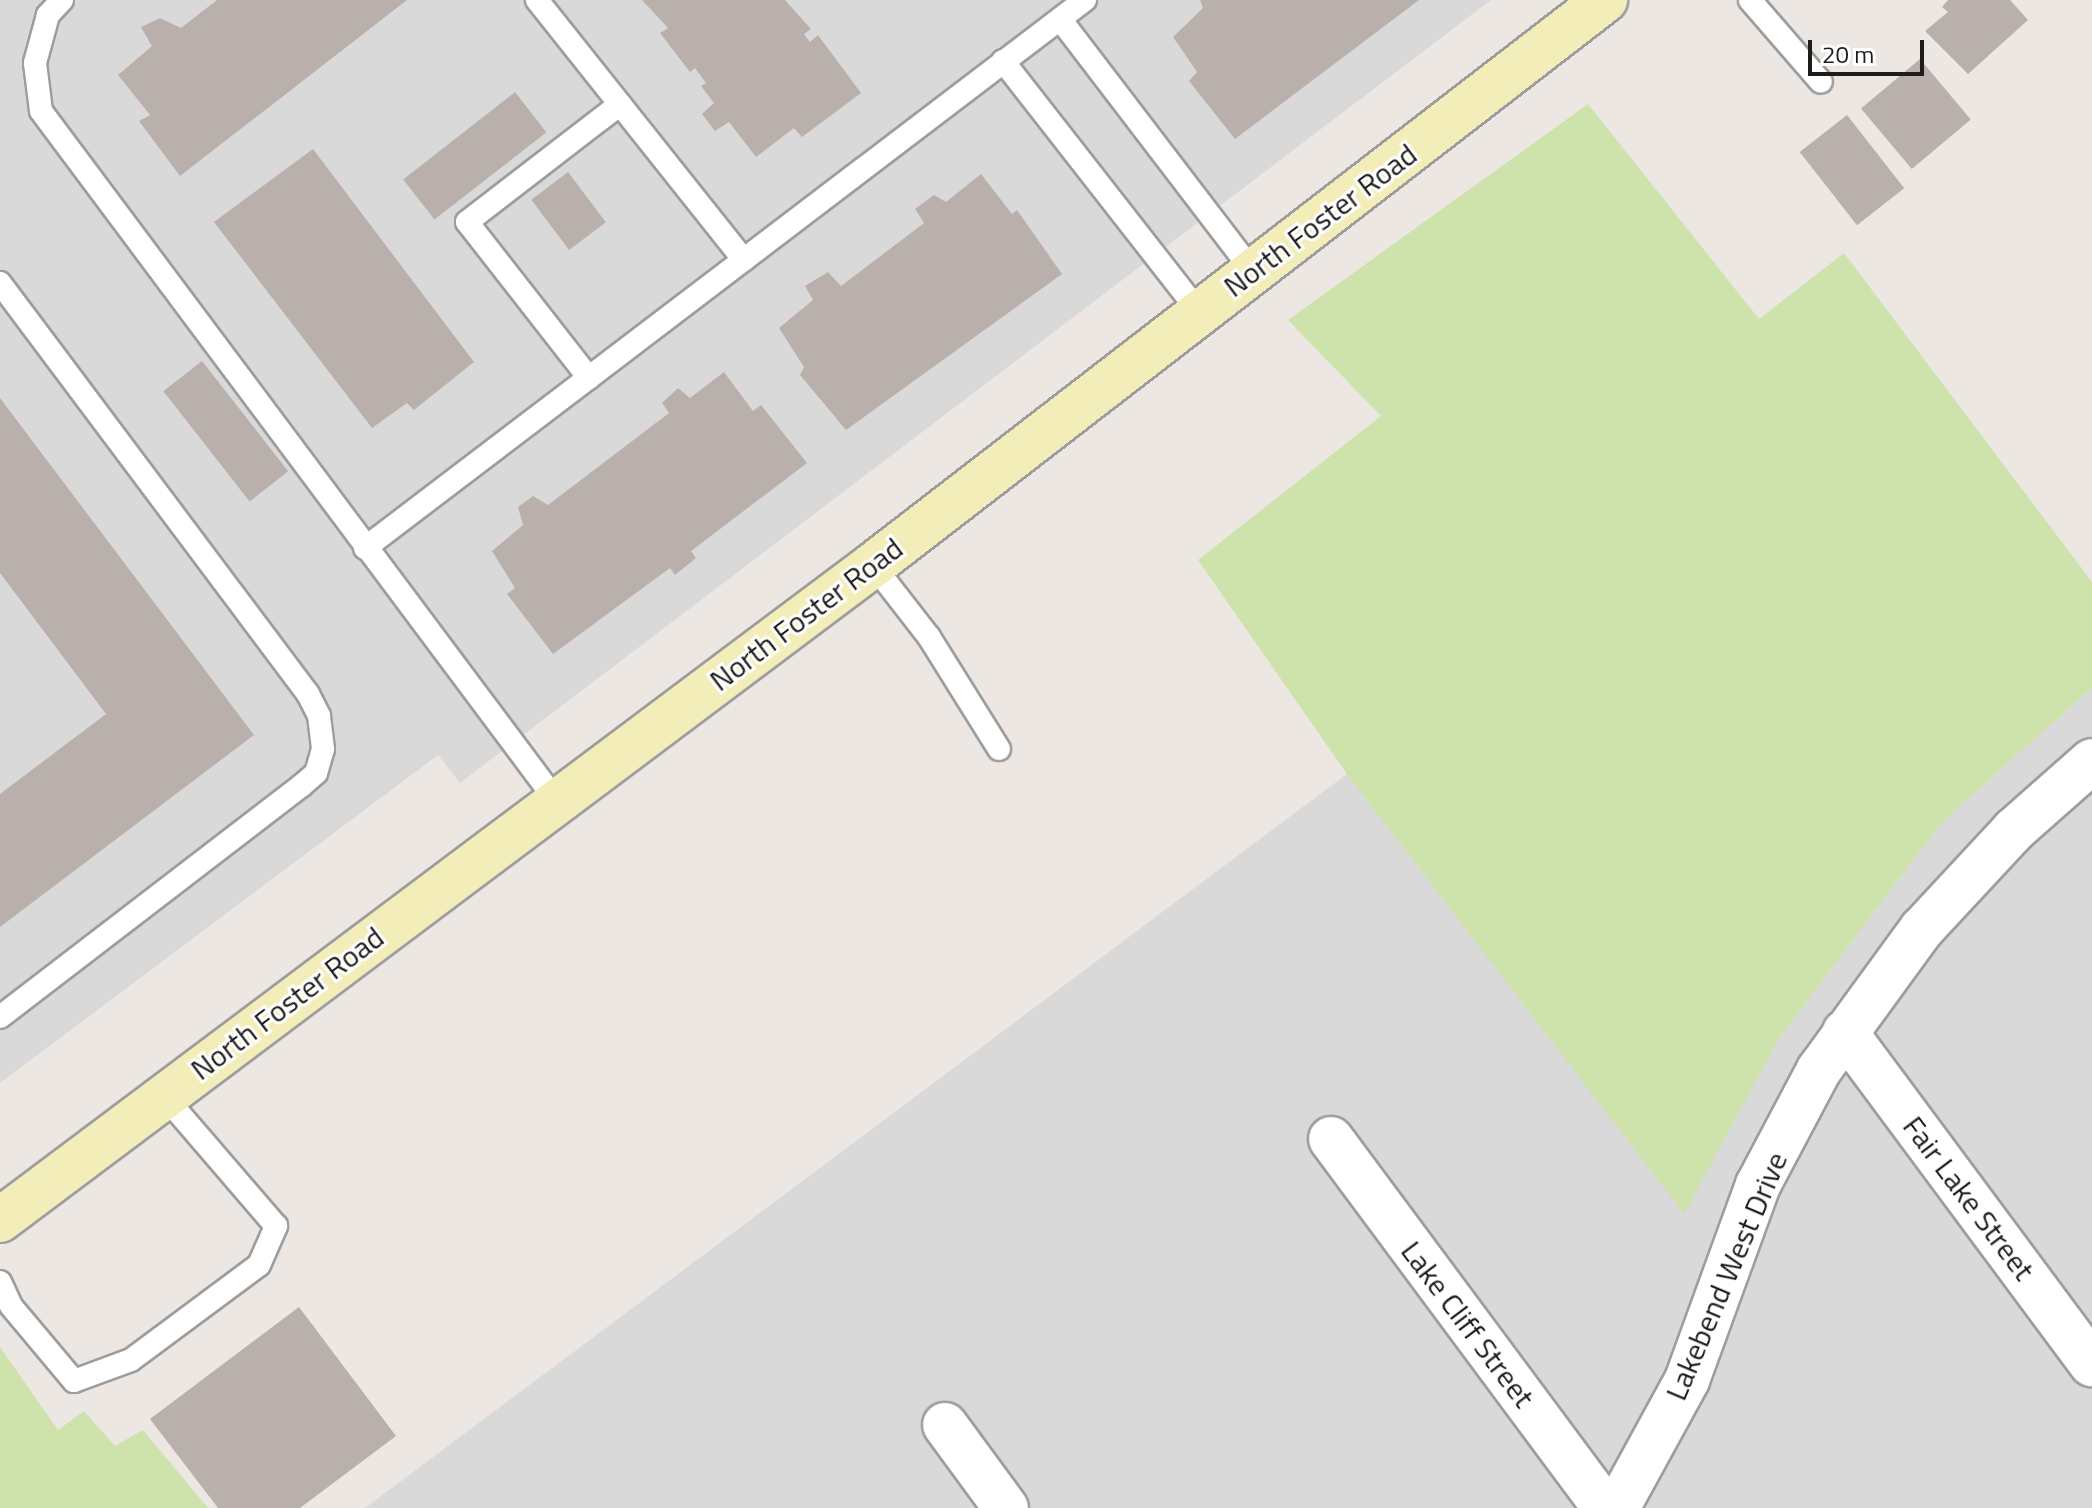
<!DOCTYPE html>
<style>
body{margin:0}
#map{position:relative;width:2092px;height:1508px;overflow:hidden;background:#ece7e2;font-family:"Titillium Web",sans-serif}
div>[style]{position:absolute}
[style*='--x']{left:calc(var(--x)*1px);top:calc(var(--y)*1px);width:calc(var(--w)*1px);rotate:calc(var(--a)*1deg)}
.residential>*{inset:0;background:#dad9d9}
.grass>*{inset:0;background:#cee2ac}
.building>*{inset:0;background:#b9b0ac;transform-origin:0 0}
.roads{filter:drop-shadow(2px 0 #9d9d9d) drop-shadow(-2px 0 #9d9d9d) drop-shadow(0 2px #9d9d9d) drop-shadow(0 -2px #9d9d9d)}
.lane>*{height:22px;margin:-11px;padding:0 11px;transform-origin:11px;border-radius:11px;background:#fff}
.street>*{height:44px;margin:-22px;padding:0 22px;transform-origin:22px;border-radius:22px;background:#fff}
.secondary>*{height:44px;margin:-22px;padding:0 22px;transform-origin:22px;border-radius:22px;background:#f3eeb9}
span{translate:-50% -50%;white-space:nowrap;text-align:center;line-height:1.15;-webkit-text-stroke:6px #fff;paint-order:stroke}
.street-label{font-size:30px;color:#1c1c1c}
.scale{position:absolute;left:1808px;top:40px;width:116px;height:36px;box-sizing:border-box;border:4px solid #1c1c1c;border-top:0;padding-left:10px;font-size:24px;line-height:28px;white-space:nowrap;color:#1c1c1c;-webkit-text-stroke:6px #fff;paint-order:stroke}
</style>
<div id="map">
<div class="residential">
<div style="clip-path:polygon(0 0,1491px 0,460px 783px,438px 755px,0 1083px)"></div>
<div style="clip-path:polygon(2092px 688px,2092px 1508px,365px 1508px,1347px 774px,1684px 1213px,1780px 1037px,1943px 821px)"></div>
</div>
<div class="grass">
<div style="clip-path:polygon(1588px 104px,1759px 319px,1844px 253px,2092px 582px,2092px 688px,1943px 821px,1780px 1037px,1684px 1214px,1347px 774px,1198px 560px,1381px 416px,1288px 320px)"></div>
<div style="clip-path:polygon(0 1347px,58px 1430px,84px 1411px,115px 1446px,143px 1430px,208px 1508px,0 1508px)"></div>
</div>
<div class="building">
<div style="clip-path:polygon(217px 0,407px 0,180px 176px,139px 121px,150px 115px,118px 75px,152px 46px,141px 27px,160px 18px,181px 28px)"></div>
<div style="clip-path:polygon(642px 0,785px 0,811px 29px,804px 34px,810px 42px,818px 35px,861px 93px,802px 137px,794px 128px,756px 157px,729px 122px,715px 131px,702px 114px,714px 103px,701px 86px,706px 83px,695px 68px,690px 72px,660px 33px,668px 28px)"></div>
<div style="clip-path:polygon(1200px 0,1419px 0,1235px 139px,1189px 81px,1197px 72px,1173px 37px,1203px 8px)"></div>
<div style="clip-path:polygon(1948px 0,2010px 0,2028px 20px,1968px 74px,1925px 31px,1948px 12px,1942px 7px)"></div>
<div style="left:1920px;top:59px;width:79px;height:77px;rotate:50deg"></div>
<div style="left:515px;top:92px;width:51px;height:142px;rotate:52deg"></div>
<div style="left:1847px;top:115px;width:93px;height:60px;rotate:52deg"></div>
<div style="clip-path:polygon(313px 149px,474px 362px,414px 410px,407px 403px,372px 428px,214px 222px)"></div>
<div style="left:568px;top:172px;width:63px;height:46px;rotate:53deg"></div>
<div style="clip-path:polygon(981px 174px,1012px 214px,1017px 210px,1062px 274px,846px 430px,800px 375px,804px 367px,779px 328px,813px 300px,805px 286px,828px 272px,841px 286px,924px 223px,915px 209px,934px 195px,946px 202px)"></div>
<div style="left:202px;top:361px;width:140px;height:49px;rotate:52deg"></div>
<div style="clip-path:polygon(724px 372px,753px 411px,761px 405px,807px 463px,691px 551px,696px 558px,675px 575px,670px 568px,553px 654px,507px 594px,515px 588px,492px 551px,523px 525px,518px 507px,533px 496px,548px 505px,669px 413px,662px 403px,678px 388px,690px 398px)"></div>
<div style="clip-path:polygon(0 398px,254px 735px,0 927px,0 794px,106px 714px,0 573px)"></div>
<div style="clip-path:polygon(299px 1307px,396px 1436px,300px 1508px,218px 1508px,150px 1419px)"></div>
</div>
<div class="roads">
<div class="lane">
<div style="--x:62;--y:0;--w:21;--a:133"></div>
<div style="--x:48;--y:15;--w:50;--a:105.2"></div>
<div style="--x:35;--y:63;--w:48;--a:82.9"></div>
<div style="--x:41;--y:111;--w:859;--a:53.24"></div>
<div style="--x:537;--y:0;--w:332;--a:51.5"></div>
<div style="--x:1750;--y:0;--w:108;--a:49.1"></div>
<div style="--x:1060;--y:19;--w:317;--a:52.6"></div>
<div style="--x:1003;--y:61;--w:318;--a:52"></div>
<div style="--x:0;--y:283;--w:514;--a:53.15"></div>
<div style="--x:308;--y:694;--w:25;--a:63"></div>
<div style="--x:319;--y:716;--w:33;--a:83"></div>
<div style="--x:323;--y:749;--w:25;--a:106"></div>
<div style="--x:316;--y:773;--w:20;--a:139"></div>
<div style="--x:301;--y:786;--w:379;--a:142.5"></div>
<div style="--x:589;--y:378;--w:198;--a:-128"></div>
<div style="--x:467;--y:222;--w:193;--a:-37.6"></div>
<div style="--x:365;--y:548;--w:905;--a:-37.28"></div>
<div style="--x:873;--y:565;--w:91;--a:52.1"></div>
<div style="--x:929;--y:637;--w:132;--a:58"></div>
<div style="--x:0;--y:1282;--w:26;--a:65"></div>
<div style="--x:11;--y:1306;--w:98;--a:50"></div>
<div style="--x:74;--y:1381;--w:61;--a:-20.2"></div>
<div style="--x:131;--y:1360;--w:159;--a:-36.6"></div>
<div style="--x:259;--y:1265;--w:43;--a:-66.4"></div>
<div style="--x:276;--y:1226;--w:172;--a:-130.7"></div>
</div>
<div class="street">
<div style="--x:1845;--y:1032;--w:414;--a:53.4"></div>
<div style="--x:1331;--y:1139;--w:460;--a:53.4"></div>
<div style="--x:945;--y:1425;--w:103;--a:53.7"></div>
<div style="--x:1617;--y:1508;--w:146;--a:-61.3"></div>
<div style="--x:1687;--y:1380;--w:208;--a:-70"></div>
<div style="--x:1758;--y:1185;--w:130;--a:-62.1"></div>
<div style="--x:1819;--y:1070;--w:175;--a:-53.9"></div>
<div style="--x:1922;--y:929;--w:135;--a:-47.1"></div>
<div style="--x:2014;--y:830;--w:104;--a:-41.5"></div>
</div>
<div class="secondary">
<div style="--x:0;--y:1220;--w:1091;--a:-36.88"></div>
<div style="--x:873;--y:565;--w:925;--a:-37.66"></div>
</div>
</div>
<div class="street-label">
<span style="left:1320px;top:220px;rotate:-37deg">North Foster Road</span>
<span style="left:806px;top:614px;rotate:-37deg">North Foster Road</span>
<span style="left:287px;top:1003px;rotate:-37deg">North Foster Road</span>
<span style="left:1969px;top:1198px;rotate:53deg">Fair Lake Street</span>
<span style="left:1726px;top:1276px;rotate:-67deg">Lakebend West Drive</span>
<span style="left:1468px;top:1324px;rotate:53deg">Lake Cliff Street</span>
</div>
<div class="scale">20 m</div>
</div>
